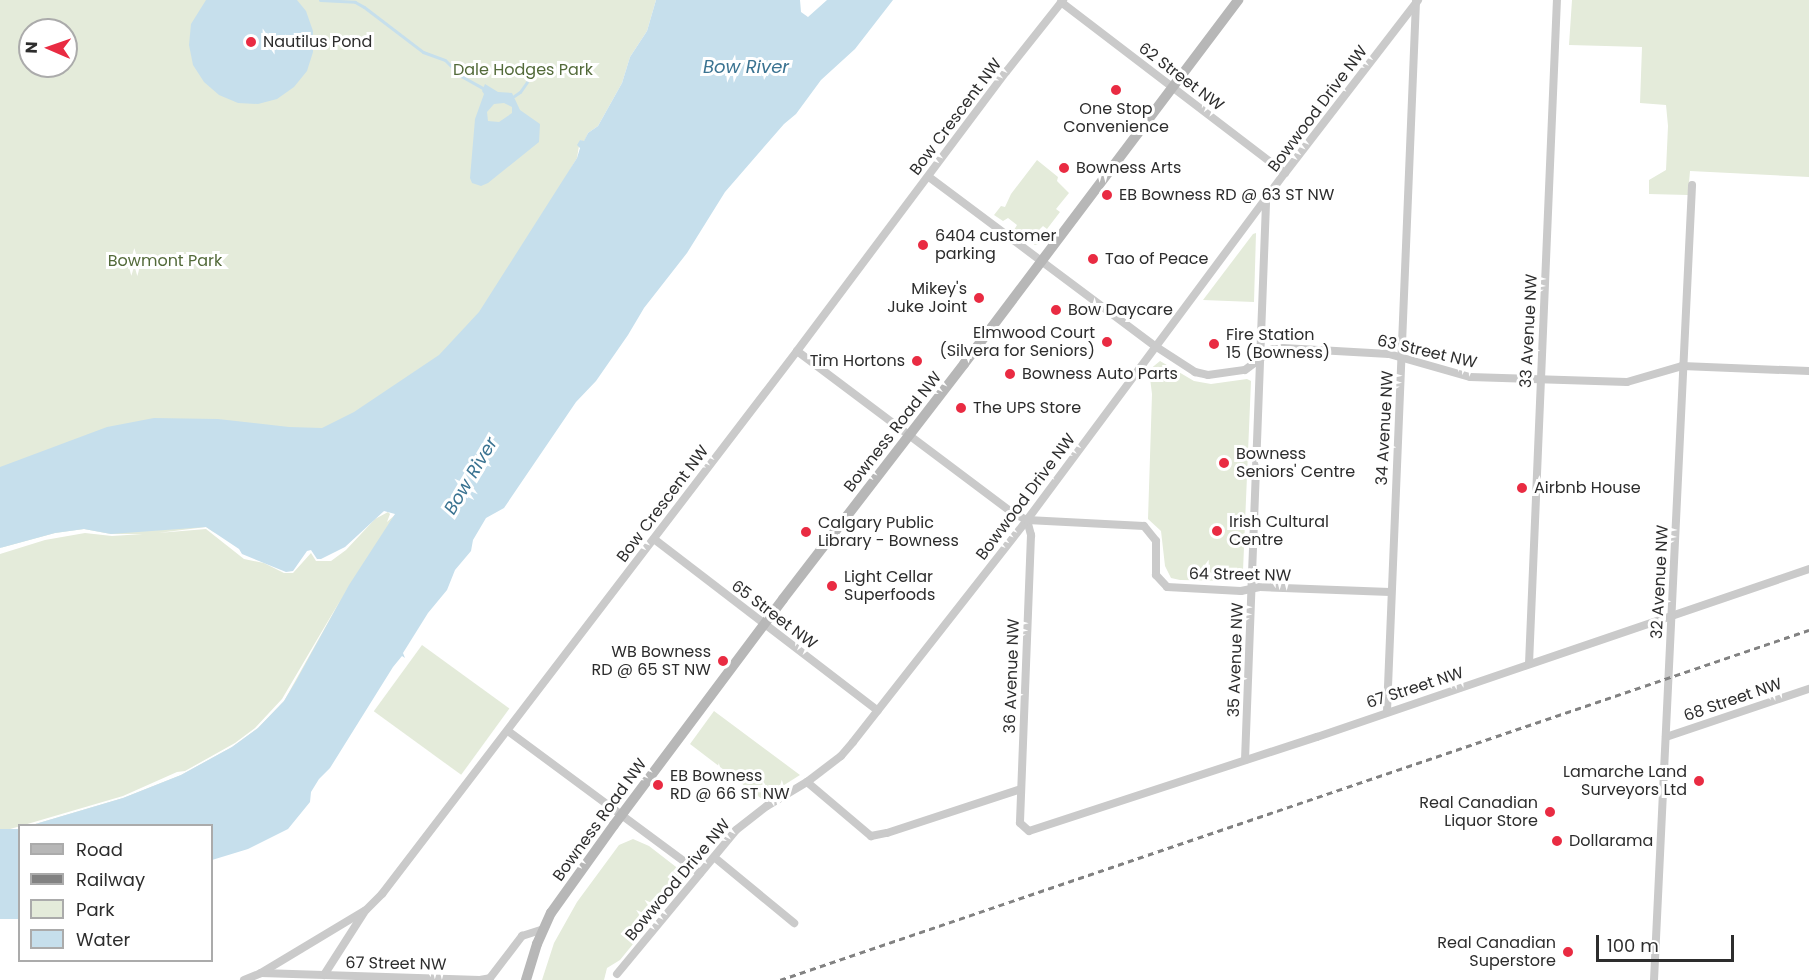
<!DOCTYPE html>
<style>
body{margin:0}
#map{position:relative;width:1809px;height:980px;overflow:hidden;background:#fff;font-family:Poppins,sans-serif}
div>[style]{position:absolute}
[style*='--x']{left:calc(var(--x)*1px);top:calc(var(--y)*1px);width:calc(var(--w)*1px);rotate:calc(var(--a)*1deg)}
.green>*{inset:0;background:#e4ebda;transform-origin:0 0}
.water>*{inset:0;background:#c6dfec;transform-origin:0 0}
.stream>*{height:3px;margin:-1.5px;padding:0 1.5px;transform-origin:1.5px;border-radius:1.5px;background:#c6dfec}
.street>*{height:8px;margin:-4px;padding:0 4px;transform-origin:4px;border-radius:4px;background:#cacaca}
.secondary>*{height:10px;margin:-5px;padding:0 5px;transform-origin:5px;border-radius:5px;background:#b7b7b7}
.rail>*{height:3px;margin-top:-1.5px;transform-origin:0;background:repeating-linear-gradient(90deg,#828282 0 6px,transparent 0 10.5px)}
.dots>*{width:16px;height:16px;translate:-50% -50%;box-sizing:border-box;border:3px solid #fff;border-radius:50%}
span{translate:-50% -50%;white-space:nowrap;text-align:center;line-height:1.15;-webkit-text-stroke:6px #fff;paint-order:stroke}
.poi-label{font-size:16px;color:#2d2d2d}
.left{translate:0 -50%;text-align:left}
.right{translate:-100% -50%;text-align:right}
.park-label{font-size:16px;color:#536a3a}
.street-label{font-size:16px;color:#2d2d2d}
.water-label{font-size:18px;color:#3a7391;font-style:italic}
.legend{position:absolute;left:18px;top:824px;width:195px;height:138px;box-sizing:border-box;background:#fff;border:2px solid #ababab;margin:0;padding:8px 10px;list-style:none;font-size:18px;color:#2d2d2d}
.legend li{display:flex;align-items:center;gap:12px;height:30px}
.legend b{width:30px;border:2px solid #ababab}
.north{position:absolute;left:18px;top:18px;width:60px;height:60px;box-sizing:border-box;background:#fff;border:2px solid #ababab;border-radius:50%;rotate:272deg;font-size:16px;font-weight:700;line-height:24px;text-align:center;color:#2d2d2d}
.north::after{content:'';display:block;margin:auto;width:21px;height:27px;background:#e92b42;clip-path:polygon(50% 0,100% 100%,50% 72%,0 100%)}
.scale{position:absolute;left:1596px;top:935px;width:138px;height:27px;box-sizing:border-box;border:3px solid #2d2d2d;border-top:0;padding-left:8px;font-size:18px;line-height:21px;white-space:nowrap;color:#2d2d2d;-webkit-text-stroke:4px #fff;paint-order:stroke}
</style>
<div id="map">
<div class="green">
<div style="clip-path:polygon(evenodd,0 0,656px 0,647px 31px,630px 57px,622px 83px,598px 126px,588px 133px,584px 142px,580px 140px,577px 158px,555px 195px,480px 415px,0 477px,0 0,30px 30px,66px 30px,66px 66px,30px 66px,30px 30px)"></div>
<div style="clip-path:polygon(1572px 0,1809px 0,1809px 177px,1690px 171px,1688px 195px,1649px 194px,1649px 180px,1666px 170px,1668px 126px,1666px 105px,1640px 103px,1642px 47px,1569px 45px)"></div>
<div style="clip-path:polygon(1037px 160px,1058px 177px,1057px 181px,1069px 193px,1056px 209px,1060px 212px,1047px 229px,1043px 226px,1035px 234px,1041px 243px,1035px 245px,1014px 230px,1017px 225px,1008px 218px,1003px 221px,994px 215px,1001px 206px,1005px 207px,1011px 194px)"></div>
<div style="clip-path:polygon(1256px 233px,1254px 302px,1203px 300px,1253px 234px)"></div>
<div style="clip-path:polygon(1160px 361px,1194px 381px,1211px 384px,1247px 379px,1251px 381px,1243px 571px,1236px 581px,1180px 580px,1171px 578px,1165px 566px,1161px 531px,1148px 519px,1152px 394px,1149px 370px)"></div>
<div style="clip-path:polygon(174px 466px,215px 533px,206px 527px,158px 533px,206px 529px,244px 559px,264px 563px,284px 573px,293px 573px,311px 553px,316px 561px,331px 561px,346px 550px,375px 519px,388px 512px,390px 514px,387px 522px,398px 512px,275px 771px,32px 825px,123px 798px,181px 775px,232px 747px,258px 728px,284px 701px,341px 599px,282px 699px,255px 728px,235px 743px,185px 771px,177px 772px,123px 796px,0 832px,0 554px,45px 540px,85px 533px,112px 536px,143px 534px,111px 534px,84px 529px,55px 533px,0 548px)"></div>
<div style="left:422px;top:645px;width:108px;height:82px;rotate:36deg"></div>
<div style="clip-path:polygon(714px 711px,800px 775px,762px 799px,690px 744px)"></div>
<div style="clip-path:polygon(633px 839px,649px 846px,680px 870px,684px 876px,682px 884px,620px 960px,607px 968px,604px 980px,542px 980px,554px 943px,577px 902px,619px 845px)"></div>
</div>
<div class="water">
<div style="clip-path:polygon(206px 0,297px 0,306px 11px,313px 31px,313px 52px,307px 71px,294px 87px,277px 99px,258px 104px,238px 103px,219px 95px,204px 82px,193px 65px,189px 45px,191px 24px)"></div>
<div style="clip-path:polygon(656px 0,800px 0,801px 12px,808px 17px,827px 0,893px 0,855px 49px,821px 80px,796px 114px,784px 124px,725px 192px,687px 253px,644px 308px,628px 335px,596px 381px,576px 402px,504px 508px,486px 518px,473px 540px,471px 551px,455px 570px,447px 590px,428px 613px,403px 653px,405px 658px,402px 656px,393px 667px,330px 768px,319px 779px,311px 792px,310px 802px,288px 829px,248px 849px,212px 860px,212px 826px,32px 825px,123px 798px,181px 775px,232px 747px,258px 728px,284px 701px,296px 681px,349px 585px,395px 514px,384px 511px,345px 547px,321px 559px,317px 559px,311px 550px,307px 551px,293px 571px,286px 572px,242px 554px,239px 549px,206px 527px,111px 534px,84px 529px,55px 533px,0 548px,0 467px,107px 427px,154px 418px,218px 419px,289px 427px,322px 428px,354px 412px,439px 355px,479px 312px,577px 158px,580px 148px,577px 145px,580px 140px,584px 141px,588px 133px,598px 126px,622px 83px,630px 57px,647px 31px)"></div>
<div style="clip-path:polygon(evenodd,485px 84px,498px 92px,512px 93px,520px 110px,540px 124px,539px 142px,488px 183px,481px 186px,472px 183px,470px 178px,475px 119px,484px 94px,482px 91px,485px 84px,504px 103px,512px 107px,512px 113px,499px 122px,488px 121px,487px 112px,494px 104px,504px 103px)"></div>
<div style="left:19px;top:829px;width:90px;height:20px;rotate:90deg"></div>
</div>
<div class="stream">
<div style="--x:320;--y:0;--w:35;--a:3"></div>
<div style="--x:355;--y:2;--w:10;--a:29"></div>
<div style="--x:364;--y:7;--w:74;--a:37.3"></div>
<div style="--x:423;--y:52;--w:23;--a:20"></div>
<div style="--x:445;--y:60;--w:23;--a:45"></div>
<div style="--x:461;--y:76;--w:25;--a:29"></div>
<div style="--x:514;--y:96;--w:7;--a:-34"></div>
<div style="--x:520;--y:92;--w:12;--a:-55"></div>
</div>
<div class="street">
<div style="--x:1061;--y:2;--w:282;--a:37.4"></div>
<div style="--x:929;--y:177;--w:282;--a:36.8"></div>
<div style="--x:1155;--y:346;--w:48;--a:33"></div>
<div style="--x:1195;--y:372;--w:13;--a:13"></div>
<div style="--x:1208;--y:375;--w:37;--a:-8"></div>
<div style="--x:1245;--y:370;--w:34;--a:-37"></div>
<div style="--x:1272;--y:350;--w:11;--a:-10"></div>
<div style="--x:1283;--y:348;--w:106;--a:3.2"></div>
<div style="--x:1389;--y:354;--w:84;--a:15.9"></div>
<div style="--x:1470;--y:377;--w:157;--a:1.8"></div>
<div style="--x:1627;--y:382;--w:57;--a:-16.2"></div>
<div style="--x:1682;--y:366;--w:127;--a:2.3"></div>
<div style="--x:797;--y:351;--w:270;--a:36.9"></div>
<div style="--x:1013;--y:513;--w:16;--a:27"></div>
<div style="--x:1027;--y:520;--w:117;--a:2.9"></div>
<div style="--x:1144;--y:526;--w:19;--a:51"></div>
<div style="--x:1156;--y:541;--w:34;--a:90"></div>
<div style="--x:1156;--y:575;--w:16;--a:47"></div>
<div style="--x:1167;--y:587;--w:74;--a:3.1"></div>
<div style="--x:1241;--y:591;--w:19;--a:-12"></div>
<div style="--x:1260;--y:587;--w:130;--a:2.2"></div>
<div style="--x:1027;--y:520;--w:16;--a:75"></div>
<div style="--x:1031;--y:535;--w:288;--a:92.2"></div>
<div style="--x:1020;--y:823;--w:12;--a:42"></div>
<div style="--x:1029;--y:831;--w:303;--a:-18.1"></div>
<div style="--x:1317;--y:737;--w:520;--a:-18.85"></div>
<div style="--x:654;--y:539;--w:282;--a:37.5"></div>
<div style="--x:1529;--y:664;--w:665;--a:-87.59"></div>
<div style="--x:1387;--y:711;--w:710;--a:-87.66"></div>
<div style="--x:508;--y:731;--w:239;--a:36.5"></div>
<div style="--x:1666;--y:737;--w:151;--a:-18.6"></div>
<div style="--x:1245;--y:760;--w:558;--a:-87.84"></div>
<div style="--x:807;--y:782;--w:84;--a:40.2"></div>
<div style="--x:871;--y:836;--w:16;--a:-11"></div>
<div style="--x:887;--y:833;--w:141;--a:-18.2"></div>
<div style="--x:714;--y:857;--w:104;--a:39.5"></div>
<div style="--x:261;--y:973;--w:219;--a:1.8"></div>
<div style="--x:480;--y:980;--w:10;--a:-11"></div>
<div style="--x:490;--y:978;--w:53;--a:-52.7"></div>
<div style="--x:522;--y:936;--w:22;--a:-18"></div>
<div style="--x:617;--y:974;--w:187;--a:-50.4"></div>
<div style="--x:736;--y:830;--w:39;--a:-38"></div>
<div style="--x:767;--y:806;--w:47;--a:-31"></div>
<div style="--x:807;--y:782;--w:43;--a:-37.4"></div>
<div style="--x:841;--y:756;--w:18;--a:-49"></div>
<div style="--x:853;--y:742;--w:282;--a:-51.9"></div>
<div style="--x:1027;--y:520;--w:432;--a:-53.4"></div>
<div style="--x:1285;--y:173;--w:218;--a:-52.4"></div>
<div style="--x:324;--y:975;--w:76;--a:-57.4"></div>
<div style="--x:244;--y:980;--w:18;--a:-22"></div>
<div style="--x:261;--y:973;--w:122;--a:-31"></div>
<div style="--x:366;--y:910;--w:23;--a:-45"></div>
<div style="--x:382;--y:894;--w:683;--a:-52.61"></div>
<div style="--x:797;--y:351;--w:349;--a:-53.2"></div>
<div style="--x:1006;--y:72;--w:92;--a:-51.6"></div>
<div style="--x:1654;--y:980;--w:796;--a:-87.26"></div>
</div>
<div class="secondary">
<div style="--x:526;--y:980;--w:38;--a:-73"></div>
<div style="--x:537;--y:944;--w:34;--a:-66"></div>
<div style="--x:551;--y:913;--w:108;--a:-54.4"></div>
<div style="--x:614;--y:825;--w:282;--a:-53.2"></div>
<div style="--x:783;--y:599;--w:297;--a:-52.4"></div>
<div style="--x:964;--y:364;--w:456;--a:-53"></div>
</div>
<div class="rail">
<div style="--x:780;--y:980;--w:1087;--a:-18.79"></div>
</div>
<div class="dots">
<div style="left:251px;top:42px;background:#e92b42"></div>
<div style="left:1116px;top:90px;background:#e92b42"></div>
<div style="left:1064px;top:168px;background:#e92b42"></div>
<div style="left:1107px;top:195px;background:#e92b42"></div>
<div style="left:923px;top:245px;background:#e92b42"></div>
<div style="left:1093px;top:259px;background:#e92b42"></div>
<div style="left:979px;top:298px;background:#e92b42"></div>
<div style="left:1056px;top:310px;background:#e92b42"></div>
<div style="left:1107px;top:342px;background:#e92b42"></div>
<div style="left:1214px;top:344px;background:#e92b42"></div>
<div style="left:917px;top:361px;background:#e92b42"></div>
<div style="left:1010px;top:374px;background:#e92b42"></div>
<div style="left:961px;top:408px;background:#e92b42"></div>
<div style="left:1224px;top:463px;background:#e92b42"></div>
<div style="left:1522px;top:488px;background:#e92b42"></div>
<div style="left:1217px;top:531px;background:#e92b42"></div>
<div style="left:806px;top:532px;background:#e92b42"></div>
<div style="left:832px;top:586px;background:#e92b42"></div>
<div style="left:723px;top:661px;background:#e92b42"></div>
<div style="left:1699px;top:781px;background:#e92b42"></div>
<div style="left:658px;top:785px;background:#e92b42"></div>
<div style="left:1550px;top:812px;background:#e92b42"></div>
<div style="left:1557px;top:841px;background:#e92b42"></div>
<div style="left:1568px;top:952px;background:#e92b42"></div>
</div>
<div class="poi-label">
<span class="left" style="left:263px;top:42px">Nautilus Pond</span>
<span style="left:1116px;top:118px">One Stop<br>Convenience</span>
<span class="left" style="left:1076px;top:168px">Bowness Arts</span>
<span class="left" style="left:1119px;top:195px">EB Bowness RD @ 63 ST NW</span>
<span class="left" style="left:935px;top:245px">6404 customer<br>parking</span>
<span class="left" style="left:1105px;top:259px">Tao of Peace</span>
<span class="right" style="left:967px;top:298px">Mikey's<br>Juke Joint</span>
<span class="left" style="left:1068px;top:310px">Bow Daycare</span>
<span class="right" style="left:1095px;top:342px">Elmwood Court<br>(Silvera for Seniors)</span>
<span class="left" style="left:1226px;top:344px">Fire Station<br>15 (Bowness)</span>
<span class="right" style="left:905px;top:361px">Tim Hortons</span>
<span class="left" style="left:1022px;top:374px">Bowness Auto Parts</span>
<span class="left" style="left:973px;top:408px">The UPS Store</span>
<span class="left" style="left:1236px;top:463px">Bowness<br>Seniors' Centre</span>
<span class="left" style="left:1534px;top:488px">Airbnb House</span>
<span class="left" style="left:1229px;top:531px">Irish Cultural<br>Centre</span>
<span class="left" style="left:818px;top:532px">Calgary Public<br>Library - Bowness</span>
<span class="left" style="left:844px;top:586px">Light Cellar<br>Superfoods</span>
<span class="right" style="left:711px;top:661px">WB Bowness<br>RD @ 65 ST NW</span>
<span class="right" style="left:1687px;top:781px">Lamarche Land<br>Surveyors Ltd</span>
<span class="left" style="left:670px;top:785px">EB Bowness<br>RD @ 66 ST NW</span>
<span class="right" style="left:1538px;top:812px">Real Canadian<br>Liquor Store</span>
<span class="left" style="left:1569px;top:841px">Dollarama</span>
<span class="right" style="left:1556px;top:952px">Real Canadian<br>Superstore</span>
</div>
<div class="park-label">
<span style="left:523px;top:70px">Dale Hodges Park</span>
<span style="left:165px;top:261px">Bowmont Park</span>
</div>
<div class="street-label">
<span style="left:1181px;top:77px;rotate:37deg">62 Street NW</span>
<span style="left:1318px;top:109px;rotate:-53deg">Bowwood Drive NW</span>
<span style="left:956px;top:117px;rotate:-53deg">Bow Crescent NW</span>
<span style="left:1529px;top:331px;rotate:-87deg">33 Avenue NW</span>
<span style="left:1427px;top:352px;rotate:13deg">63 Street NW</span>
<span style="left:1385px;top:428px;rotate:-87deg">34 Avenue NW</span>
<span style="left:893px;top:432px;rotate:-52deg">Bowness Road NW</span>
<span style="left:1026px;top:497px;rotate:-53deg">Bowwood Drive NW</span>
<span style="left:663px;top:504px;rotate:-53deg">Bow Crescent NW</span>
<span style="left:1240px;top:575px;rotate:1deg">64 Street NW</span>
<span style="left:1660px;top:582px;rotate:-87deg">32 Avenue NW</span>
<span style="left:774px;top:615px;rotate:37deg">65 Street NW</span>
<span style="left:1236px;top:660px;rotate:-88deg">35 Avenue NW</span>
<span style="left:1012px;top:676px;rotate:-88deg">36 Avenue NW</span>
<span style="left:1415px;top:688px;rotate:-18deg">67 Street NW</span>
<span style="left:1733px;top:700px;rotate:-19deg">68 Street NW</span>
<span style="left:600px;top:820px;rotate:-54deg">Bowness Road NW</span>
<span style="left:678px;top:880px;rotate:-50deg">Bowwood Drive NW</span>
<span style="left:396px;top:964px;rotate:1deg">67 Street NW</span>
</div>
<div class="water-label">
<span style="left:746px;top:67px">Bow River</span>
<span style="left:471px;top:476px;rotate:-59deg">Bow River</span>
</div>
<ul class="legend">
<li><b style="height:8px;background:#b7b7b7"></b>Road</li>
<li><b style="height:8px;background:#828282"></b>Railway</li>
<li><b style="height:16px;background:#e4ebda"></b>Park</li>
<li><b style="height:16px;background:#c6dfec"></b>Water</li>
</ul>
<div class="north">N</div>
<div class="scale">100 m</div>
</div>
